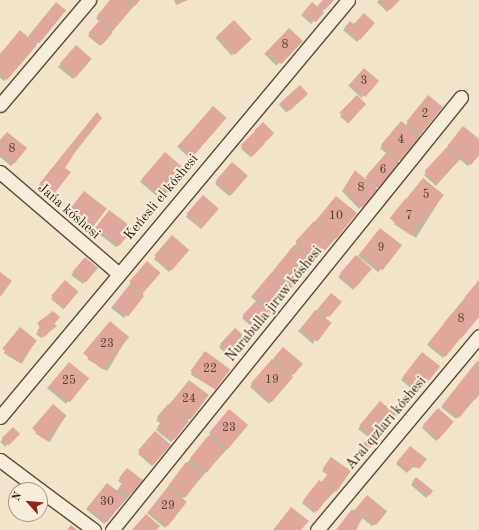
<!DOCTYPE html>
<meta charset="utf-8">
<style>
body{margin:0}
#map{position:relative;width:479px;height:530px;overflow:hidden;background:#f2e4ca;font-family:"Old Standard TT",serif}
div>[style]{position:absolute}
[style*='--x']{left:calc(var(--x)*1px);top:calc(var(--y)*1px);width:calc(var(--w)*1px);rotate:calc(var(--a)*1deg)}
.shadow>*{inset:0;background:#0003;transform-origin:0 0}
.building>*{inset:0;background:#e0a79c;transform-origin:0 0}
.roads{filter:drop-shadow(1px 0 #5b4c39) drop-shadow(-1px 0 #5b4c39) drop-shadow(0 1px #5b4c39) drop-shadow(0 -1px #5b4c39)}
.minor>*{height:13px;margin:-6.5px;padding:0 6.5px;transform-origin:6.5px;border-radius:6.5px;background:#f7eddd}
span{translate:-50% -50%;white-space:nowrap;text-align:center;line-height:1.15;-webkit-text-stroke:4px #f7eddd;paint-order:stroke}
.number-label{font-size:12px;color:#573d2e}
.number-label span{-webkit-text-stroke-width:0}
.street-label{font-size:14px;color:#291a09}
.north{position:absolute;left:8px;top:482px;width:40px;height:40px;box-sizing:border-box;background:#f7eddd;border:1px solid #a59988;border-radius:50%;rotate:297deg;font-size:11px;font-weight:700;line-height:16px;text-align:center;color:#291a09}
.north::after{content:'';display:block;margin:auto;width:14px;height:18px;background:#8f2418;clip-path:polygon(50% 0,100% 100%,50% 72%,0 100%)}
</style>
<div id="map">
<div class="shadow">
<div style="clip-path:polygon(111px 0,139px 0,100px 46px,88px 36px,100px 22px,96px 18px)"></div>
<div style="clip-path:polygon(174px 0,188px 0,176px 5px)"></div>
<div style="clip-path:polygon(324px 0,332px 0,311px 24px,301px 15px,312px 3px,317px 7px)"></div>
<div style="clip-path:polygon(379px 0,398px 0,387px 12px,377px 2px)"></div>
<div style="clip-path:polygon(54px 6px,38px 42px,4px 81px,0 78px,0 55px,27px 38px)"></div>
<div style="left:234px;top:21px;width:24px;height:25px;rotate:48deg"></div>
<div style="clip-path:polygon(350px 22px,354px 25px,374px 23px,357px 42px,343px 30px)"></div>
<div style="left:289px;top:29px;width:17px;height:35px;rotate:45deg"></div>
<div style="clip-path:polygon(74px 48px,75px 77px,73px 79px,58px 67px)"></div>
<div style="left:364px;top:69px;width:18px;height:23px;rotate:43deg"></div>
<div style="left:300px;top:86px;width:11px;height:28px;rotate:49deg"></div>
<div style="left:357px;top:97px;width:11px;height:26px;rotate:41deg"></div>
<div style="clip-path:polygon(426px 99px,422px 133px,359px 209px,342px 191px,353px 174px,365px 180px,387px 154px,380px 148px,399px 125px,405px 126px)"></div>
<div style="left:214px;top:107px;width:16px;height:54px;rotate:43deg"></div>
<div style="clip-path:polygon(95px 116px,64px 169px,69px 173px,51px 195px,39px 185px)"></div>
<div style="left:263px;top:124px;width:13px;height:33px;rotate:42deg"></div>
<div style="clip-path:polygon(461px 130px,479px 140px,479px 154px,468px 166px,459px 159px,436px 186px,424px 175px)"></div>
<div style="clip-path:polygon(0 141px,26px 148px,11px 166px,0 157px)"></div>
<div style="left:165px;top:153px;width:30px;height:38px;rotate:41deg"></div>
<div style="clip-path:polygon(230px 165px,232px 194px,229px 196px,215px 184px)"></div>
<div style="left:421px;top:181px;width:26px;height:51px;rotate:32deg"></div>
<div style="clip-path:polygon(82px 195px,93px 226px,91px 228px,69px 211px)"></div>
<div style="clip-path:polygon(201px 199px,203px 227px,201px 229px,186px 217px)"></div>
<div style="clip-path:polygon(334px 199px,336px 238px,254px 329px,242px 318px,257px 302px,251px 297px)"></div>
<div style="clip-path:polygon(107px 214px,119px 245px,116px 247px,94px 230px)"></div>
<div style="clip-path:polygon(378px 231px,380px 270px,378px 272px,358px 256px)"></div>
<div style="clip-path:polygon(170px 239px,188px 250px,169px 272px,154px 259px)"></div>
<div style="clip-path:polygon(354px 259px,355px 287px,353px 290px,338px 277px)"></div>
<div style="clip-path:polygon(83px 261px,96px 268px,83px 284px,71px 275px)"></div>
<div style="clip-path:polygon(145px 265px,143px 296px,124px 318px,111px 308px)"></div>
<div style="clip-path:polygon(479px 281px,479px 315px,443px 358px,427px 345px)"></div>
<div style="clip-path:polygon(63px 283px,66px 307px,63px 309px,51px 299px)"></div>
<div style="clip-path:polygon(329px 296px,340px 302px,325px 319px,313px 344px,298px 331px)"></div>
<div style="clip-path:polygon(59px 317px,47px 335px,41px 338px,36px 334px,40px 329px,38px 324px)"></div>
<div style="left:108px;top:325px;width:23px;height:40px;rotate:31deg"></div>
<div style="clip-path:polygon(235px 329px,249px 341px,237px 355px,228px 348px,224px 352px,219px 347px)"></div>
<div style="left:17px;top:331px;width:21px;height:26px;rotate:31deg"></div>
<div style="clip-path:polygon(281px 350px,293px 374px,269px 404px,250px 387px)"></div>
<div style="left:203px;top:354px;width:29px;height:24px;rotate:31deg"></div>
<div style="clip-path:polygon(420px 355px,419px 391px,417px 393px,401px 380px)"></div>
<div style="clip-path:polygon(479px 361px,479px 394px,456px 419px,441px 407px)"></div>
<div style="clip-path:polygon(67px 365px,68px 401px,66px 404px,47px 388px)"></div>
<div style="clip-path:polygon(187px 383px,189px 419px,171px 442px,156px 430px,161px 424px,156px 420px)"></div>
<div style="clip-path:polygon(408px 395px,412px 398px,375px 442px,358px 429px,378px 405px,393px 413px)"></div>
<div style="left:51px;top:407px;width:17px;height:31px;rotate:31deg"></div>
<div style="clip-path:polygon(436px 411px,453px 422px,436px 441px,422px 428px)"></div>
<div style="clip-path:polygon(227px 413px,228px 448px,182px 499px,186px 502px,165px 528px,147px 513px)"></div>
<div style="left:13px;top:429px;width:7px;height:18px;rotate:45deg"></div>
<div style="clip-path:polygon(153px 435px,170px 445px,152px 466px,138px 454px)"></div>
<div style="clip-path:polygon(364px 445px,363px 456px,361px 458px,356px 454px)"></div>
<div style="clip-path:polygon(408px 449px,418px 468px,412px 467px,407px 473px,396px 464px)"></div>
<div style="clip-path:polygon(329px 460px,335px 491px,314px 513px,302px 503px,328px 475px,322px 471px)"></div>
<div style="clip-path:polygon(125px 472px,143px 481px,104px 524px,86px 509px,105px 486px,116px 492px,122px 484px,118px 481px)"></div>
<div style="clip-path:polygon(414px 481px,432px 491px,426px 498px,411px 485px)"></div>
<div style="clip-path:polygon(365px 498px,375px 524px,372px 526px,362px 518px,356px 530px,337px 530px)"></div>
<div style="clip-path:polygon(289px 510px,300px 530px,273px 530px)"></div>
</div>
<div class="building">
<div style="clip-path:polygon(110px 0,124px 0,133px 7px,113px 30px,97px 16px)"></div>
<div style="clip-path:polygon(128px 0,140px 0,135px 6px)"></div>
<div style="clip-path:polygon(177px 0,186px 0,178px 3px)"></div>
<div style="clip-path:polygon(323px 0,334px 0,325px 10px,318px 5px)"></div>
<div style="clip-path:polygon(379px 0,400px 0,390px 10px)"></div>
<div style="left:56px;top:2px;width:13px;height:43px;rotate:39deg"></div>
<div style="left:312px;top:2px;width:16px;height:13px;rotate:40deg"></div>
<div style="clip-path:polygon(364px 13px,375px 23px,360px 40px,345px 27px,350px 21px,354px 24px)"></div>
<div style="left:234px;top:20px;width:26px;height:23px;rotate:47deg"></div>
<div style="left:99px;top:21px;width:18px;height:16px;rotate:41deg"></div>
<div style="left:289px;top:28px;width:19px;height:32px;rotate:43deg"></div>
<div style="clip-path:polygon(20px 30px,37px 45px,7px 80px,0 74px,0 54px)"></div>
<div style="left:76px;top:45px;width:21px;height:25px;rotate:41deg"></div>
<div style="left:364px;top:68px;width:20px;height:21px;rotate:41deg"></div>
<div style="left:300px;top:85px;width:12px;height:25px;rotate:48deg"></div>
<div style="left:357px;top:95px;width:13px;height:25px;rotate:45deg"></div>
<div style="left:428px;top:95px;width:19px;height:34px;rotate:39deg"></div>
<div style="left:213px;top:106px;width:18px;height:51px;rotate:41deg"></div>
<div style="clip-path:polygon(97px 112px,102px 118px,76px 151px,65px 168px,71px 172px,54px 194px,40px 183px)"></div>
<div style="left:401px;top:121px;width:25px;height:31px;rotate:40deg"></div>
<div style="left:263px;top:122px;width:16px;height:13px;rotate:45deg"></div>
<div style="clip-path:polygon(463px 126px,479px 139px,479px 155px,471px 165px,448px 145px)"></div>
<div style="clip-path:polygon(7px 132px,27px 148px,14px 164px,0 153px,0 140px)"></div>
<div style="left:254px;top:132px;width:16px;height:19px;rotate:45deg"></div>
<div style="left:447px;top:147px;width:18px;height:33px;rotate:43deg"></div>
<div style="left:165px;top:152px;width:32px;height:36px;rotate:41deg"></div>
<div style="left:387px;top:152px;width:18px;height:33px;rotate:41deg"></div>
<div style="left:232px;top:162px;width:21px;height:25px;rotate:41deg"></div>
<div style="clip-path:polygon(355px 170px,378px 190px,362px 208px,344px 189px)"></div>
<div style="left:423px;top:178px;width:27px;height:26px;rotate:39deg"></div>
<div style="left:84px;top:191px;width:29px;height:22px;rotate:38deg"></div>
<div style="left:203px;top:195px;width:21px;height:25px;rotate:41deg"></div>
<div style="left:336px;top:196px;width:27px;height:33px;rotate:39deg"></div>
<div style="left:406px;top:198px;width:27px;height:26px;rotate:39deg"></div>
<div style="left:109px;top:210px;width:30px;height:22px;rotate:37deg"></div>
<div style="left:314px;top:221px;width:27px;height:28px;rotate:42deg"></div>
<div style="left:380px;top:228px;width:28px;height:32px;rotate:38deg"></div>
<div style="left:172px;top:235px;width:23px;height:27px;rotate:41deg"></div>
<div style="left:294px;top:245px;width:27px;height:33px;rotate:39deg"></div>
<div style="left:356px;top:255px;width:21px;height:25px;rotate:41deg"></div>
<div style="left:85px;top:257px;width:17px;height:19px;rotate:40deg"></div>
<div style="left:147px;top:261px;width:18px;height:27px;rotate:41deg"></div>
<div style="clip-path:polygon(0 272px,12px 281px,0 297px)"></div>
<div style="left:272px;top:272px;width:25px;height:29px;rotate:40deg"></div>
<div style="left:65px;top:280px;width:18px;height:21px;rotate:41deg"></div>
<div style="clip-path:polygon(479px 280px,479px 311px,464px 298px)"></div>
<div style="left:130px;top:285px;width:18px;height:26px;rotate:38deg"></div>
<div style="left:331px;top:293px;width:14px;height:20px;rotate:39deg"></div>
<div style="clip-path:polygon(464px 299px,479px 312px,479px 317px,461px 339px,443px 324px)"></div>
<div style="left:257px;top:300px;width:19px;height:21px;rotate:43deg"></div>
<div style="left:315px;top:310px;width:21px;height:24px;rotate:37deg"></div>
<div style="clip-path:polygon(53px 311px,60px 317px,54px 324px,57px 326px,43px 337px,37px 331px,41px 326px,37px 323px)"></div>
<div style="left:110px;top:321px;width:25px;height:42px;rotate:40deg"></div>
<div style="left:443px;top:325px;width:22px;height:23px;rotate:39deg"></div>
<div style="left:20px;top:327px;width:22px;height:28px;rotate:39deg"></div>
<div style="clip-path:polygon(235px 328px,250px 341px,240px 354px,231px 346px,227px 350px,220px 344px)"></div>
<div style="left:283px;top:347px;width:26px;height:14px;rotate:40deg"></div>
<div style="left:205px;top:351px;width:31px;height:25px;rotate:36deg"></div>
<div style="left:422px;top:352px;width:23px;height:32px;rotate:38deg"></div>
<div style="left:272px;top:359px;width:28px;height:33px;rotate:41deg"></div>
<div style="clip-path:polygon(478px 360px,479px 395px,475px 400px,460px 387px,474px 400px,459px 418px,443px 404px)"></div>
<div style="left:69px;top:362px;width:26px;height:31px;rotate:39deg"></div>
<div style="left:189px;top:380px;width:25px;height:31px;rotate:37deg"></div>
<div style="left:408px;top:394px;width:6px;height:21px;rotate:39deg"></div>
<div style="left:380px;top:401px;width:23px;height:32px;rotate:40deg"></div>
<div style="left:53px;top:404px;width:18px;height:32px;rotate:41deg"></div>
<div style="clip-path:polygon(168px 404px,189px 421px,174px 440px,157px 427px,162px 421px,157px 417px)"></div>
<div style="left:438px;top:408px;width:21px;height:23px;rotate:41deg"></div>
<div style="left:229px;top:409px;width:25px;height:31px;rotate:40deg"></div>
<div style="left:13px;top:427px;width:10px;height:16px;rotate:45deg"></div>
<div style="left:155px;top:431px;width:21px;height:26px;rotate:41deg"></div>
<div style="left:208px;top:436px;width:22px;height:29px;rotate:39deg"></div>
<div style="left:366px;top:441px;width:8px;height:13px;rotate:45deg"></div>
<div style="clip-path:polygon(410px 446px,427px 459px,419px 469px,415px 465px,409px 471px,397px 462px)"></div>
<div style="clip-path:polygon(331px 457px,351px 471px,336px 492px,322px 482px,329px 472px,323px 468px)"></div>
<div style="left:186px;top:462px;width:21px;height:29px;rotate:37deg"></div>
<div style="clip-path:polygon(127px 468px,144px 481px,128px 495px,119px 488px,123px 482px,119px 478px)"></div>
<div style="left:416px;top:477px;width:22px;height:6px;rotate:39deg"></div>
<div style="left:319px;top:480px;width:18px;height:26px;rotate:38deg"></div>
<div style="left:107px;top:483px;width:24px;height:31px;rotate:38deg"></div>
<div style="left:168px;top:487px;width:24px;height:31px;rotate:38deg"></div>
<div style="left:367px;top:495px;width:26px;height:18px;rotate:39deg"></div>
<div style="clip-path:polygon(291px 507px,309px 521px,301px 530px,275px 530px)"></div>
<div style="clip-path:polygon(352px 509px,363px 518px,355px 528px,357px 530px,336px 530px)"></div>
<div style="clip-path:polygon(146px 514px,160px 526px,157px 530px,132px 530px)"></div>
<div style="clip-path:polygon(71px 525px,77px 530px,67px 530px)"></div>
</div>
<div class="roads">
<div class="minor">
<div style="--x:0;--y:105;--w:138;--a:-49.7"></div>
<div style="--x:0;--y:172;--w:155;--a:40.6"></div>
<div style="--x:0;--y:417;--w:543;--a:-50.15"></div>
<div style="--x:0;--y:460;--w:50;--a:36.9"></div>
<div style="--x:40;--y:490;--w:67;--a:36.5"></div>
<div style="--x:112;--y:530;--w:556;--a:-51.13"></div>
<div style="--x:317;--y:530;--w:253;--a:-50.1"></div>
</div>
</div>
<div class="number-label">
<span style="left:285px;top:46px">8</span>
<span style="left:364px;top:82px">3</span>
<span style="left:425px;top:115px">2</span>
<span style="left:401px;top:141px">4</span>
<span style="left:12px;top:150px">8</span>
<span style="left:383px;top:171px">6</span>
<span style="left:361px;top:189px">8</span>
<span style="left:426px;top:196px">5</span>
<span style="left:336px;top:217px">10</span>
<span style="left:409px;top:217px">7</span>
<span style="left:381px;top:249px">9</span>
<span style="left:461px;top:320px">8</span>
<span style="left:107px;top:345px">23</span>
<span style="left:210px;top:370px">22</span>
<span style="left:272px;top:381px">19</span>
<span style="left:69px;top:382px">25</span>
<span style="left:189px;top:400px">24</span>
<span style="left:229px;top:429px">23</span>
<span style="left:107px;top:503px">30</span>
<span style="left:168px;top:507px">29</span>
</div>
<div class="street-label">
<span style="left:161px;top:197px;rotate:-50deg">Keńesli el kóshesi</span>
<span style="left:69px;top:211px;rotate:41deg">Jańa kóshesi</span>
<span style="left:274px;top:304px;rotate:-51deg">Nurabulla jıraw kóshesi</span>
<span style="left:386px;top:423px;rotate:-50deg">Aral qızları kóshesi</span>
</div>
<div class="north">N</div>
</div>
